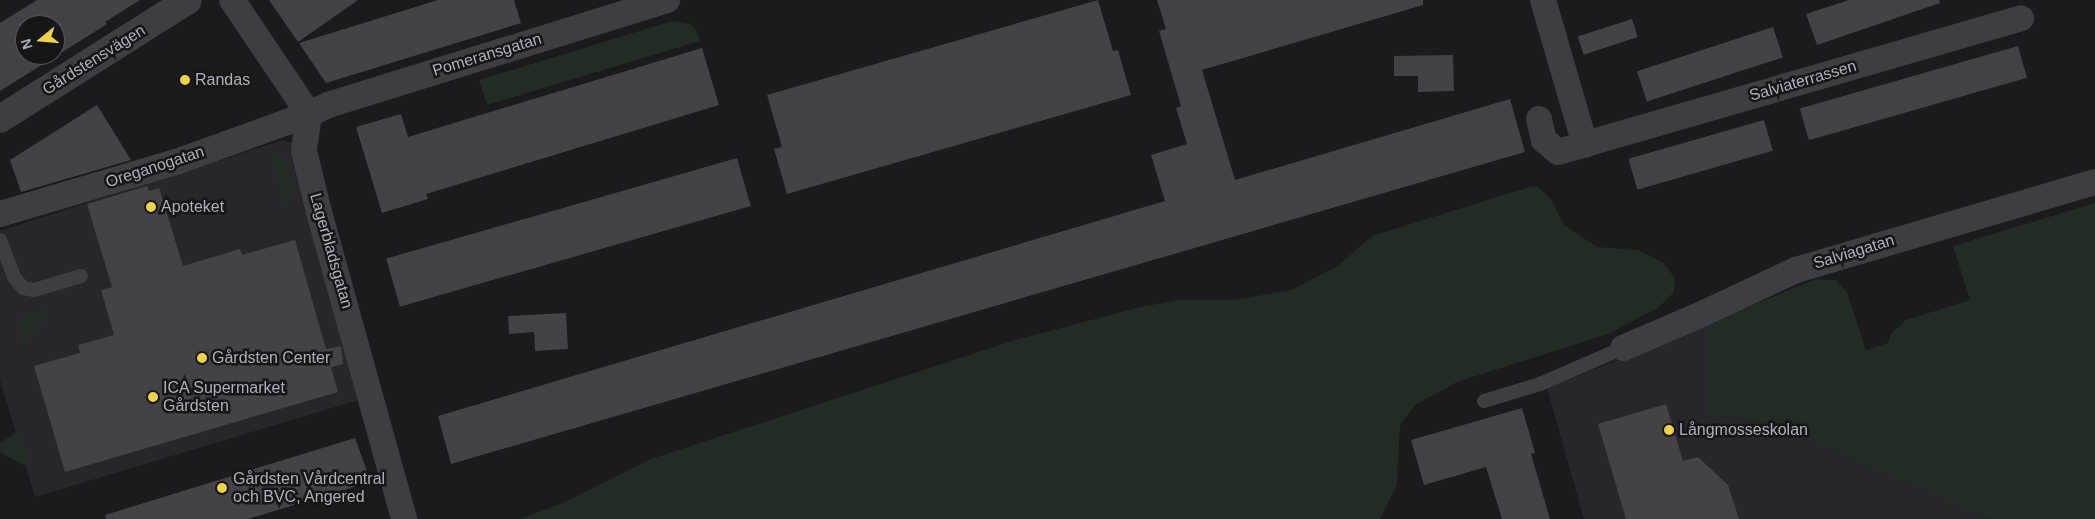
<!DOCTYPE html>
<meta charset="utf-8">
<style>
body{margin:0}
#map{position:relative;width:2095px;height:519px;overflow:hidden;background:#1b1a1d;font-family:Arial,sans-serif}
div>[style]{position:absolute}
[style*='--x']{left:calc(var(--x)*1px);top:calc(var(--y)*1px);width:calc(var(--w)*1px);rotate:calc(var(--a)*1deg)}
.built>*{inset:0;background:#27262a}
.green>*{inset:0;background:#222b24}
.building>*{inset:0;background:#424247;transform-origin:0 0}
.service>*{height:14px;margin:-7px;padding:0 7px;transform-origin:7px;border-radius:7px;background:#3d3d44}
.minor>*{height:26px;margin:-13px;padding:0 13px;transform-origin:13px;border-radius:13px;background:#3d3d44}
.tertiary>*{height:28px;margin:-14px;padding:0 14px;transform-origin:14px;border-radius:14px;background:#3d3d44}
.dots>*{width:14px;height:14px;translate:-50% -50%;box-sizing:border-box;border:2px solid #161518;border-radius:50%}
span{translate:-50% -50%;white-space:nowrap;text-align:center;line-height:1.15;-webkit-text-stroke:5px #161518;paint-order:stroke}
.street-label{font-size:16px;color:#adafbc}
.poi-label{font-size:16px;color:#adafbc}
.left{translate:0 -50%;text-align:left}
.north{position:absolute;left:15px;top:15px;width:50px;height:50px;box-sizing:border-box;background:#161518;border:1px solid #52535a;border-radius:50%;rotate:253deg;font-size:14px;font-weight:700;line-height:20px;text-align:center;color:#adafbc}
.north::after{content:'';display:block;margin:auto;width:18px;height:22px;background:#f3d43c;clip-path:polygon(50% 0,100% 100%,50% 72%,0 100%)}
</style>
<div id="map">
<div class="built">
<div style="clip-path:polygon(283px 140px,299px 146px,375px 395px,35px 497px,0 380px,0 231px)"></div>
<div style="clip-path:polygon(1708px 325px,1708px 416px,1744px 418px,1814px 442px,1893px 478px,1931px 488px,1947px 502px,1990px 519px,1584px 519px,1547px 388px)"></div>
</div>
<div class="green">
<div style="clip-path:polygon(672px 21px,690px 24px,696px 30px,700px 41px,487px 105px,479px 80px)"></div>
<div style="clip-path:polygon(274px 154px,283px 158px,287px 163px,295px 189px,292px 200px,284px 205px,270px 156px)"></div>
<div style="clip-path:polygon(1537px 186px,1551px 199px,1564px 225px,1597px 247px,1638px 250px,1664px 263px,1675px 279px,1674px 292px,1658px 308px,1608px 334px,1457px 382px,1415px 405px,1400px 425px,1397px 485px,1380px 519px,520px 519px,563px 503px,651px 459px,1015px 340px,1141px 307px,1179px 300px,1233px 300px,1292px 290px,1339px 265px,1372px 236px,1526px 188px)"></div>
<div style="clip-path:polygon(2095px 203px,2095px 519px,1990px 519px,1947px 502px,1930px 488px,1893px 478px,1814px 442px,1744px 418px,1707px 416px,1708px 325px,1721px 318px,1816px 279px,1836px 280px,1847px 292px,1866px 350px,1888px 343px,1891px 334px,1906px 320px,1970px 300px,1953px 246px)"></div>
<div style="clip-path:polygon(49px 309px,50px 314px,23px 345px,16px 320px)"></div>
<div style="clip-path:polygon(17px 432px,23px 437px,28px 462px,26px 465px,20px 464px,0 452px,0 443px)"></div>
</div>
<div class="building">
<div style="clip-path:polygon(evenodd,37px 0,140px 0,105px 22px,107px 24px,0 91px,0 23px,37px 0,25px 25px,55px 25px,55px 55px,25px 55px,25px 25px)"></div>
<div style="clip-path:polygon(269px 0,358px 0,298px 42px)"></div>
<div style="clip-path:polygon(438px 0,514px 0,521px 23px,326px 83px,299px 43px)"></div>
<div style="clip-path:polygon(1098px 0,1113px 51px,1118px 50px,1131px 95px,787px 194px,774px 149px,782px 147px,767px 95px)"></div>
<div style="clip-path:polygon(1157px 0,1423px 0,1423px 5px,1202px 70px,1235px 180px,1510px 99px,1525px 152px,451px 464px,438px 416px,1165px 201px,1151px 155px,1187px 144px,1176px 108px,1181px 106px,1159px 31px,1166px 29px)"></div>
<div style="clip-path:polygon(1849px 0,1939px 0,1940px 3px,1817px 45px,1806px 14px)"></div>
<div style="left:1632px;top:19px;width:19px;height:57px;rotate:72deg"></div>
<div style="left:1773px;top:27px;width:32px;height:143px;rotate:72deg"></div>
<div style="left:2018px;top:46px;width:33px;height:227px;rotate:74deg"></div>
<div style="clip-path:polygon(702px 48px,719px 105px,426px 194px,428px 199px,382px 213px,356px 127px,401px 114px,408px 137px)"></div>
<div style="clip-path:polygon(1453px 55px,1454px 91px,1418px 92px,1418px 76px,1394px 76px,1394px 56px)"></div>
<div style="clip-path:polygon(97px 105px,131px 160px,21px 192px,10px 160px)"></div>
<div style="left:1764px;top:120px;width:32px;height:141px;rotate:74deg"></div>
<div style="left:737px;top:158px;width:50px;height:365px;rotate:74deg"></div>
<div style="clip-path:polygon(147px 186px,149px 191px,159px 188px,183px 266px,240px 249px,242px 255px,295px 240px,326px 349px,341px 346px,343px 364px,331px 367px,338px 392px,65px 472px,34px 366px,80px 353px,78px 345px,114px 335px,101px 290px,112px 287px,87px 204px)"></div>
<div style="clip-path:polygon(566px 313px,568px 349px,535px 351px,534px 332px,509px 334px,508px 316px)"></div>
<div style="clip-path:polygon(1666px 404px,1683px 461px,1698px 457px,1728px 485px,1739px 519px,1626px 519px,1598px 424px)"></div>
<div style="clip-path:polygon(1522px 408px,1535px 453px,1531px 454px,1550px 519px,1502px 519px,1486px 467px,1424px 485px,1411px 440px)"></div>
<div style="clip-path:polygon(355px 438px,371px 482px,248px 519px,106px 519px,105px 515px)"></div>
</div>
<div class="service">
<div style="--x:0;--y:240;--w:40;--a:69"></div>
<div style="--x:14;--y:277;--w:14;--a:51"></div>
<div style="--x:23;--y:288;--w:11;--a:10"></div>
<div style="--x:34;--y:290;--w:49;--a:-16.6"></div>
<div style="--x:1484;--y:401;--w:59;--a:-16.9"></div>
<div style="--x:1540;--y:384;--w:90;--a:-23.4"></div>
</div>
<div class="minor">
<div style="--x:232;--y:0;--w:138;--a:56"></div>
<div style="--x:309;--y:114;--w:37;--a:98"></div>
<div style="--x:304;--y:151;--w:63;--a:76.2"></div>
<div style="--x:319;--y:212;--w:319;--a:74.5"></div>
<div style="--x:1543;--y:0;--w:151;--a:73.8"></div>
<div style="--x:1539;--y:119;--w:22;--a:77"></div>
<div style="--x:1544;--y:140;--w:18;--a:41"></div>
<div style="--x:1558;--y:152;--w:482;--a:-16.1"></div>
<div style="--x:0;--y:214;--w:184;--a:-16.5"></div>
<div style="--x:176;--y:162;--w:141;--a:-19.8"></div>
<div style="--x:309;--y:114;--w:21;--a:-25"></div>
<div style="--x:328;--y:105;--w:355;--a:-17.2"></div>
<div style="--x:1623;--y:348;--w:86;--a:-23.3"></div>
<div style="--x:1702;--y:314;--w:104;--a:-25.1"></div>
<div style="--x:1796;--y:270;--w:312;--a:-16.4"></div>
</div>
<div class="tertiary">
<div style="--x:0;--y:119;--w:222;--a:-32.3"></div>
</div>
<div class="dots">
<div style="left:185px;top:80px;background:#f3d43c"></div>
<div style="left:151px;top:207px;background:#f3d43c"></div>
<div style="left:202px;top:358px;background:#f3d43c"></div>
<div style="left:153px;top:397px;background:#f3d43c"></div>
<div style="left:1669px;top:430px;background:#f3d43c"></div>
<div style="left:222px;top:488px;background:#f3d43c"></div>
</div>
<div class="street-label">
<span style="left:487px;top:55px;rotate:-17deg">Pomeransgatan</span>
<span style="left:94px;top:60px;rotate:-32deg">Gårdstensvägen</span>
<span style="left:1803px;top:81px;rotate:-16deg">Salviaterrassen</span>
<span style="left:155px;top:167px;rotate:-18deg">Oreganogatan</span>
<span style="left:331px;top:251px;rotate:74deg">Lagerbladsgatan</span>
<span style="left:1854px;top:252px;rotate:-17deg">Salviagatan</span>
</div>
<div class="poi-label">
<span class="left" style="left:195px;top:80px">Randas</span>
<span class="left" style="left:161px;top:207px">Apoteket</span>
<span class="left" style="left:212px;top:358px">Gårdsten Center</span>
<span class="left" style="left:163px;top:397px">ICA Supermarket<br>Gårdsten</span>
<span class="left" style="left:1679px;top:430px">Långmosseskolan</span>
<span class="left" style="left:233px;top:488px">Gårdsten Vårdcentral<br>och BVC, Angered</span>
</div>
<div class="north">N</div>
</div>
